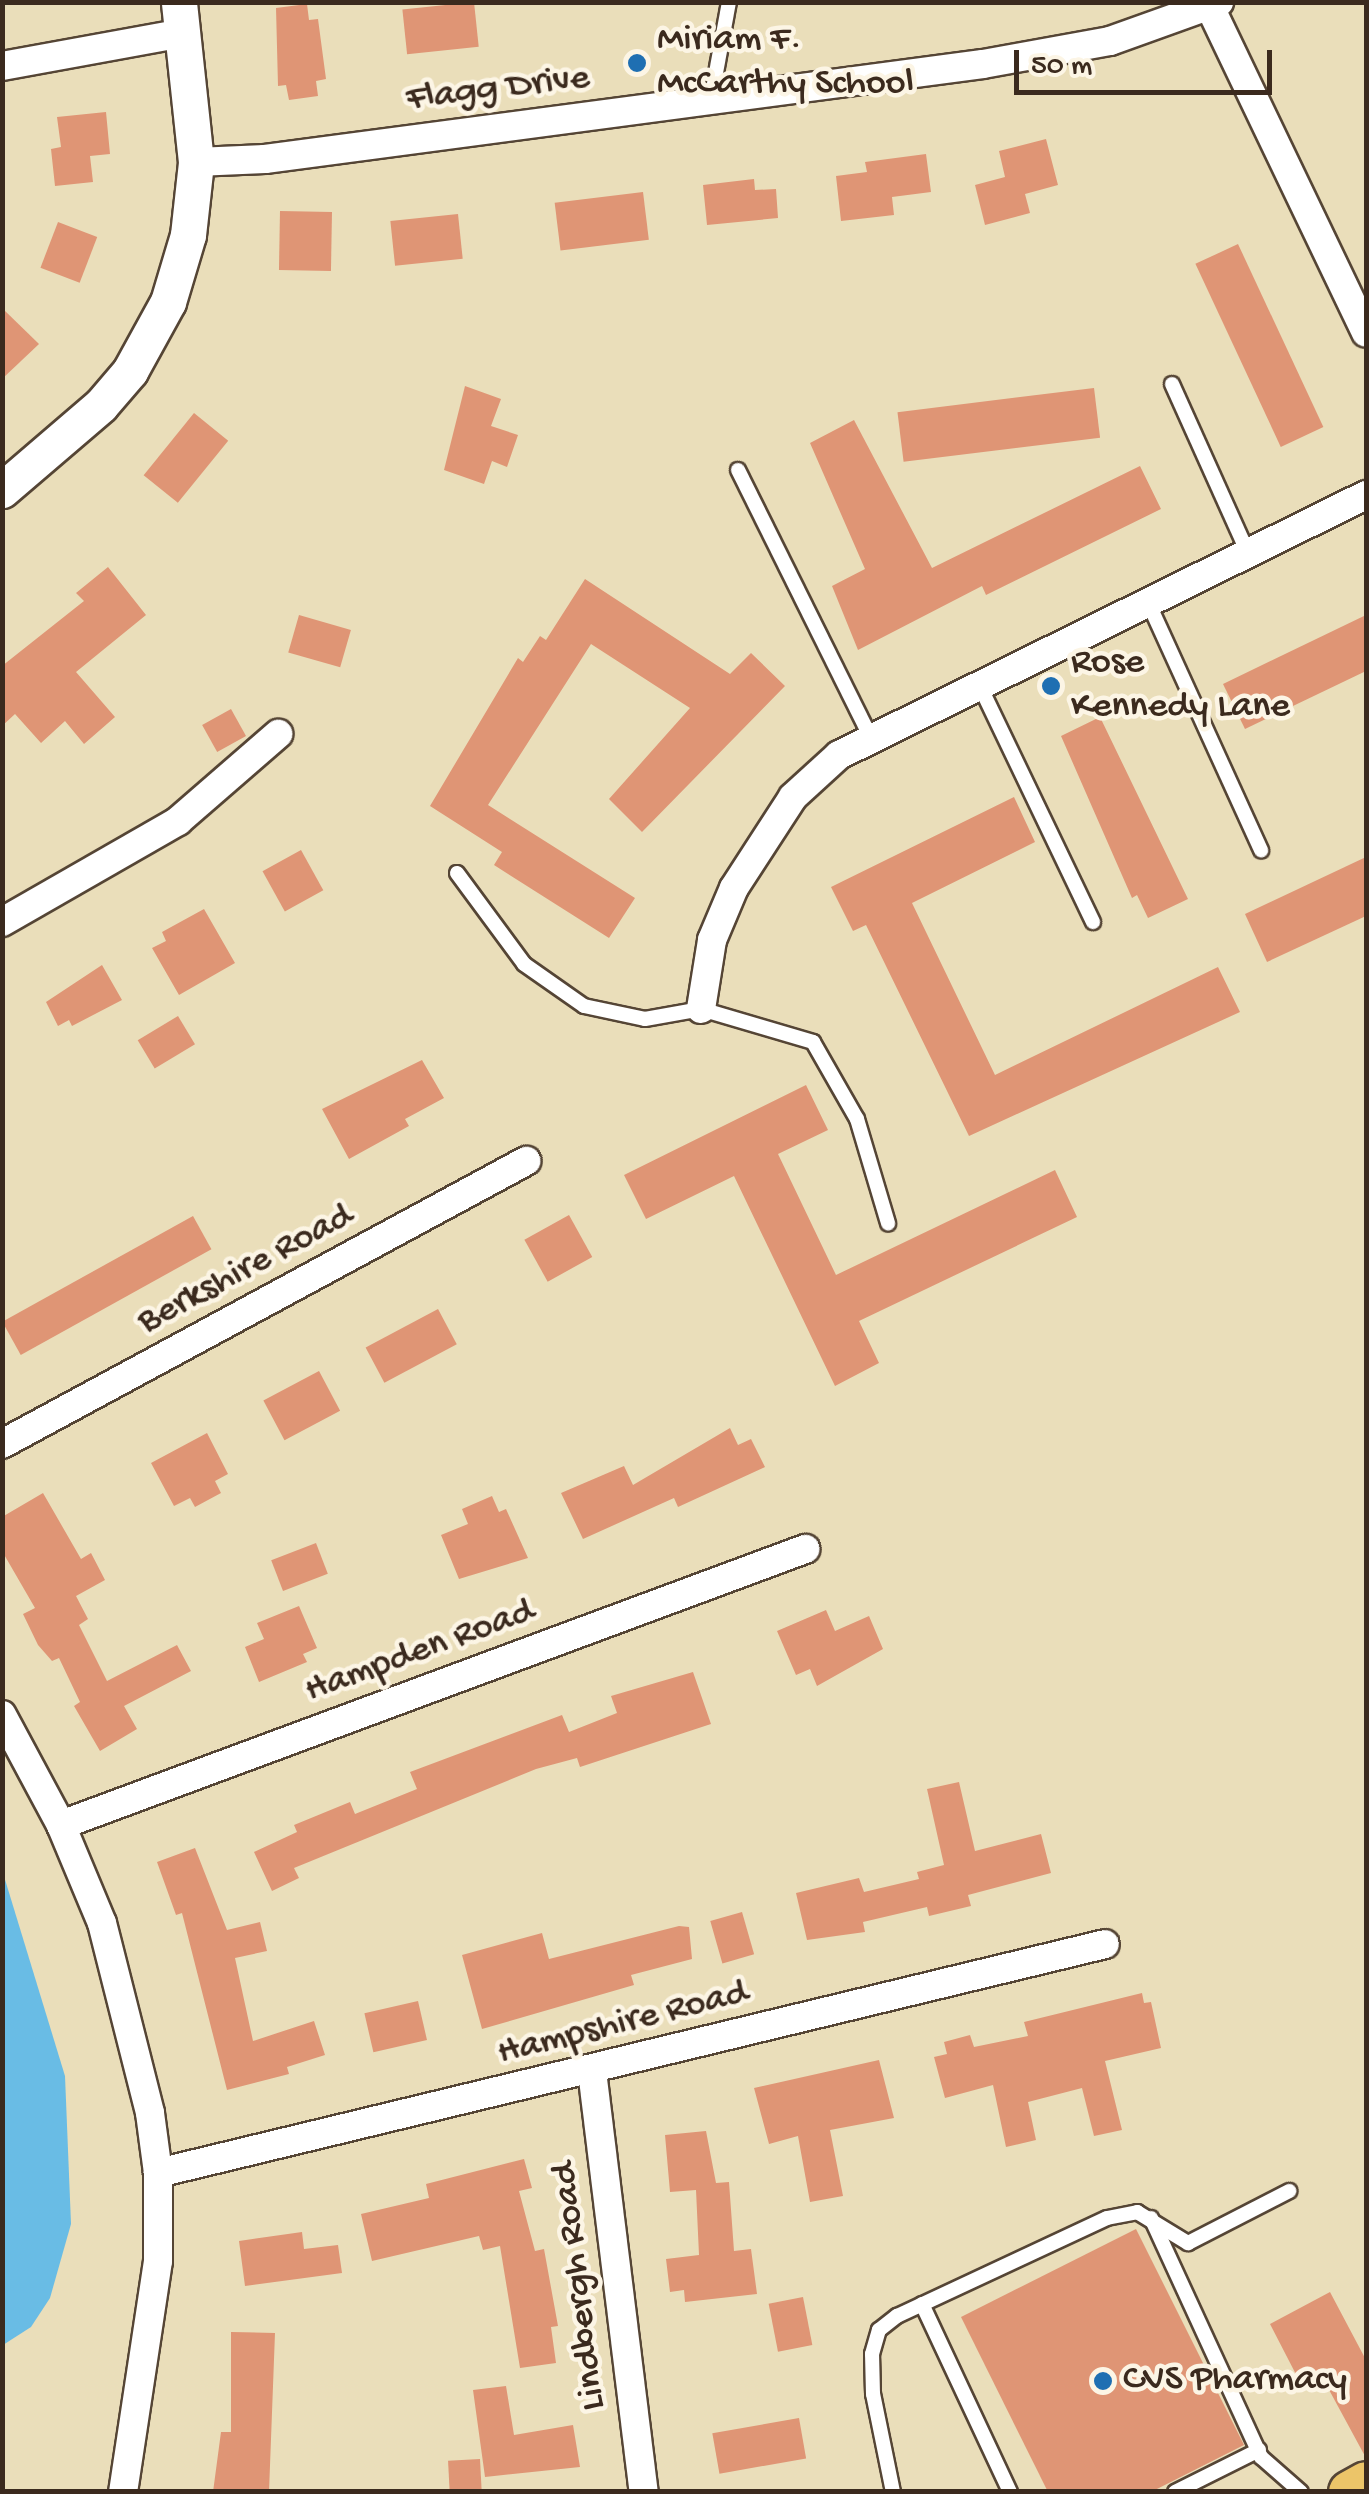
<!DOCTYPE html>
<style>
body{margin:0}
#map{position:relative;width:1369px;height:2494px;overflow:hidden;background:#eadeba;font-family:"Gochi Hand",sans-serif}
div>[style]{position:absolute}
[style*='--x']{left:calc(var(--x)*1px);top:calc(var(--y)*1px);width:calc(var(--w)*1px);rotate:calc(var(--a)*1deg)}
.water>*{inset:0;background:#69bce5}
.building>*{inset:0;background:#df9575;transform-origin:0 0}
.roads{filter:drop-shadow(2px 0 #554535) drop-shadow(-2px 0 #554535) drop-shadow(0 2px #554535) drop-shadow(0 -2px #554535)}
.service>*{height:14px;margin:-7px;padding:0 7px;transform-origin:7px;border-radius:7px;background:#fff}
.minor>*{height:28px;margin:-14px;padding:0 14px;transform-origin:14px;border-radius:14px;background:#fff}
.tertiary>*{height:35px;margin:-17.5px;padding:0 17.5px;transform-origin:17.5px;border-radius:17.5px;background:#fff}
.primary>*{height:42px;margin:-21px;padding:0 21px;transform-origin:21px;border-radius:21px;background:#ecc569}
.dots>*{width:28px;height:28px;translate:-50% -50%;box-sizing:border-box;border:5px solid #fcf5e5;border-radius:50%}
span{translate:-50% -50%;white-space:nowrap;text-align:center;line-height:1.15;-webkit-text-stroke:9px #fcf5e5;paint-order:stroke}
.poi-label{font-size:38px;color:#3b2a1e}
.left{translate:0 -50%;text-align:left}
.street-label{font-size:38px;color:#3b2a1e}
.frame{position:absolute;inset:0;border:5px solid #3b2a1e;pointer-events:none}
.scale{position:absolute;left:1014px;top:50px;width:258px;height:45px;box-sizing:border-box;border:5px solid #3b2a1e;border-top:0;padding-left:12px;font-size:30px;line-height:35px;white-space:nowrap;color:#3b2a1e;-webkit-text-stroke:8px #fcf5e5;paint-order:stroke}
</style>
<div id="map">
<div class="water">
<div style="clip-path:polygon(3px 1873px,65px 2076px,71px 2224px,50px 2298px,31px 2327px,3px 2345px)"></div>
</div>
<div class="building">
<div style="left:474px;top:2px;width:45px;height:72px;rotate:84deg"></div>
<div style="clip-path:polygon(307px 4px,309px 20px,318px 19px,326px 79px,316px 81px,318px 96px,289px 100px,286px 85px,278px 86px,276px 8px)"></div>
<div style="clip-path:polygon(106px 112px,110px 154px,90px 156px,93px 182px,55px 186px,51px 149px,61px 147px,57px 117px)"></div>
<div style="clip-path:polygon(1046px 139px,1058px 185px,1025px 194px,1030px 213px,985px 225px,975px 185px,1005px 177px,999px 151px)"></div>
<div style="clip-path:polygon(926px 154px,931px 192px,892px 197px,894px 215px,841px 221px,836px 176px,867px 172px,865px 162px)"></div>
<div style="clip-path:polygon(754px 179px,755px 190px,776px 189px,778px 218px,707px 225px,703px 185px)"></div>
<div style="left:643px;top:192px;width:48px;height:89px;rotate:83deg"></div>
<div style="left:280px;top:211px;width:52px;height:59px;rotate:1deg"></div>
<div style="left:458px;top:214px;width:45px;height:68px;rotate:84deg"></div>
<div style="left:58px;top:222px;width:42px;height:49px;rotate:21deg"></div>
<div style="left:1238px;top:244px;width:202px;height:47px;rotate:65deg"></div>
<div style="clip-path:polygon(2px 308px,39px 344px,2px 379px)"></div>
<div style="clip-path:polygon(465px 386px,501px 399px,491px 426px,518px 435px,507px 467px,492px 461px,484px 484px,444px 470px)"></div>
<div style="left:1094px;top:388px;width:50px;height:198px;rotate:83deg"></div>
<div style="left:194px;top:413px;width:44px;height:80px;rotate:39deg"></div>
<div style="clip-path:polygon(854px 420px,932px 568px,1140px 466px,1161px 509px,986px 595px,982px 586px,858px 650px,832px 586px,865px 569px,810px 443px)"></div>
<div style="clip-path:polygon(108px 567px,146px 615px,76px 672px,115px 717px,84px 744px,65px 721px,41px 743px,15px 714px,2px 726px,2px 666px,84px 601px,76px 593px)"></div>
<div style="clip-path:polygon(585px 579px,730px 674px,751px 653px,785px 686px,642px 832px,609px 799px,690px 708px,591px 644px,488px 805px,635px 898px,609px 938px,494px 865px,502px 852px,430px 806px,518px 658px,523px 662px,540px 636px,546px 640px)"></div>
<div style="left:299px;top:615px;width:54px;height:39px;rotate:16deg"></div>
<div style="clip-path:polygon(1366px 615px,1366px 671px,1245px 729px,1223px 684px)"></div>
<div style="left:231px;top:709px;width:31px;height:33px;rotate:61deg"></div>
<div style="clip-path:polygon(1100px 717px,1188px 899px,1148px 918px,1137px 895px,1132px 898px,1061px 736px)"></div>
<div style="clip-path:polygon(1014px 797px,1035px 842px,912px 903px,995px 1075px,1218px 967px,1240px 1012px,969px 1136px,866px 925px,853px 931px,831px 887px)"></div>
<div style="left:301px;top:850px;width:46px;height:44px;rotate:61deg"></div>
<div style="clip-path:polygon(1366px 857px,1366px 916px,1267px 962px,1245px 914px)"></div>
<div style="clip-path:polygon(204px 909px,235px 963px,179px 995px,152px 948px,166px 941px,162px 932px)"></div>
<div style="clip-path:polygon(102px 965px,122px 1000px,72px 1026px,69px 1020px,58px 1026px,46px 1002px)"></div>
<div style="left:178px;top:1016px;width:33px;height:47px;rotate:59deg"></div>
<div style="clip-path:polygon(422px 1060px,444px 1098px,405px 1119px,409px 1126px,349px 1159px,322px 1109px)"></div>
<div style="clip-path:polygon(806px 1085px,828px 1130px,778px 1154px,836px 1275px,1055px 1170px,1077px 1217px,859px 1321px,879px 1363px,835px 1386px,734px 1176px,646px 1219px,624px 1175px)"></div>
<div style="left:569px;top:1215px;width:48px;height:51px;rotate:61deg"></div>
<div style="left:193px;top:1216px;width:38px;height:218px;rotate:61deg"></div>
<div style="left:438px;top:1309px;width:40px;height:82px;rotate:62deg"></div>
<div style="left:319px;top:1371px;width:45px;height:63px;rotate:62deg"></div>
<div style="clip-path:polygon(730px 1428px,738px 1445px,751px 1439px,765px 1467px,678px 1507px,674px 1498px,583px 1539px,561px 1493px,624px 1466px,633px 1485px)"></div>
<div style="clip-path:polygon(207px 1433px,228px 1474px,215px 1481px,221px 1493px,195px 1507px,190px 1498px,174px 1506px,151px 1463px)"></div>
<div style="clip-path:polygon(43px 1493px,81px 1559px,91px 1553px,105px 1580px,76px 1596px,88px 1619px,79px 1625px,107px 1681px,177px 1645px,191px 1671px,124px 1706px,137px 1729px,100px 1751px,74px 1706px,80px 1702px,59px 1658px,52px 1661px,38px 1645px,23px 1614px,35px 1608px,2px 1551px,2px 1517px)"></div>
<div style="clip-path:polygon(492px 1496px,499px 1512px,506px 1509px,528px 1558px,459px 1579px,441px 1535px,468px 1524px,462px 1509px)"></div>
<div style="left:316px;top:1543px;width:33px;height:48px;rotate:69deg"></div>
<div style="clip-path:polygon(299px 1606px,317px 1648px,303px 1654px,307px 1662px,259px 1682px,245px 1647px,264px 1639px,257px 1623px)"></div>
<div style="clip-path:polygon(826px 1610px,835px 1631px,869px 1616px,883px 1649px,817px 1686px,810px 1669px,796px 1675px,777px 1631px)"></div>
<div style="clip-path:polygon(693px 1672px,711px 1724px,580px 1767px,577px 1758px,536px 1769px,294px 1868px,299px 1878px,272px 1891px,254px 1852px,297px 1832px,294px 1825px,350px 1802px,355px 1814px,417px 1789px,410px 1772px,562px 1715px,569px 1732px,617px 1713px,611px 1696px)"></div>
<div style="clip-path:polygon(959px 1782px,975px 1851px,1041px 1834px,1051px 1873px,968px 1895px,971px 1906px,929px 1916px,927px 1907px,863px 1922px,865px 1932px,807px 1940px,796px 1893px,859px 1878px,864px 1892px,919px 1879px,917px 1872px,944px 1865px,927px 1789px)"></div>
<div style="clip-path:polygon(195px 1848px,227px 1930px,260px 1922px,267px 1951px,235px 1958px,253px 2041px,314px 2021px,325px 2055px,287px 2067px,289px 2074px,227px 2090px,182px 1913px,176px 1915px,157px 1862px)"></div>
<div style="left:742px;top:1912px;width:44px;height:33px;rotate:74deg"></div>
<div style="clip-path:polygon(679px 1926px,689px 1927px,692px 1959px,631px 1975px,634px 1985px,482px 2029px,462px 1955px,542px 1933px,549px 1959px)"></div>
<div style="clip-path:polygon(1142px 1993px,1144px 2003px,1151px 2002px,1161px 2048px,1105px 2061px,1122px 2130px,1094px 2136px,1082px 2088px,1028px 2102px,1036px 2140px,1006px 2147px,993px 2085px,945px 2098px,934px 2057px,947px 2054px,944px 2042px,970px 2035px,974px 2047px,1028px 2036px,1024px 2022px)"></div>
<div style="left:418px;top:2001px;width:40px;height:55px;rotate:77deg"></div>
<div style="clip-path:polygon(879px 2060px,894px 2118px,830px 2130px,843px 2196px,810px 2202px,798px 2136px,769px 2144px,754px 2088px)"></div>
<div style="clip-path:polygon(706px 2131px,716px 2183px,729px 2182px,734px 2251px,751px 2249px,757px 2294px,685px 2302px,684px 2290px,670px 2292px,666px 2259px,699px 2255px,696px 2190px,670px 2192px,665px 2135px)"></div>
<div style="clip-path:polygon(524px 2159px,532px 2188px,519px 2191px,535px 2251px,544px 2249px,558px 2326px,551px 2327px,556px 2363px,520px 2368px,500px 2246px,483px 2250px,479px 2236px,372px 2261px,361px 2214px,429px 2198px,426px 2184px)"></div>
<div style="clip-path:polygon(1136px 2229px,1244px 2445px,1151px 2492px,1048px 2492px,961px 2317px)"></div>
<div style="clip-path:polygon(302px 2232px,304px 2249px,338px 2245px,342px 2273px,245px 2286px,239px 2241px)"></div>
<div style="clip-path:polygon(1330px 2292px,1366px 2360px,1366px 2458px,1321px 2375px,1302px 2386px,1270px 2324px)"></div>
<div style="left:803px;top:2297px;width:49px;height:35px;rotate:79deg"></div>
<div style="clip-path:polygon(231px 2332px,275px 2333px,269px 2492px,213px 2492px,221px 2432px,231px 2432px)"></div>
<div style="clip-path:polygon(506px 2386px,514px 2435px,573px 2425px,580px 2467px,485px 2477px,473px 2390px)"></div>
<div style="left:799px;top:2418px;width:41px;height:88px;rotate:80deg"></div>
<div style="left:480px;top:2459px;width:33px;height:32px;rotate:87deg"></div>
</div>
<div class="roads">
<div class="service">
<div style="--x:711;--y:100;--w:100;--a:-79.6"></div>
<div style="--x:1172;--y:384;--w:185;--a:65.8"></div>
<div style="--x:738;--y:470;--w:297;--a:63.6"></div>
<div style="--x:1148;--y:602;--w:273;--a:65.5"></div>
<div style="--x:979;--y:684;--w:264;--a:64.4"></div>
<div style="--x:457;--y:873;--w:113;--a:53.6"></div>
<div style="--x:524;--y:964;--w:73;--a:35"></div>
<div style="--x:584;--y:1006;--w:62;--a:12"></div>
<div style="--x:645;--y:1019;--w:57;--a:-10.1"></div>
<div style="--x:701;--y:1009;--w:117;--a:16.4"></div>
<div style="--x:813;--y:1042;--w:89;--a:60.3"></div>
<div style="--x:857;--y:1119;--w:109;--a:73.4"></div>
<div style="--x:1151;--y:2218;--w:263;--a:65.3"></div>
<div style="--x:1261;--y:2457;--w:53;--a:41.2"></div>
<div style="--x:922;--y:2304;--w:208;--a:64.9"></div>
<div style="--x:893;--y:2492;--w:100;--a:-101.5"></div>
<div style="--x:873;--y:2394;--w:40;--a:-91.4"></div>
<div style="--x:872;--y:2354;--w:25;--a:-74"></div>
<div style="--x:879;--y:2330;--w:23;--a:-38"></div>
<div style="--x:897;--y:2316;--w:232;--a:-25"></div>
<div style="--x:1107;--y:2218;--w:31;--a:-11"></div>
<div style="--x:1137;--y:2212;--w:60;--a:31.3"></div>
<div style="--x:1188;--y:2243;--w:114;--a:-27.2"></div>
<div style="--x:1175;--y:2492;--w:94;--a:-26.6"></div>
</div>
<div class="minor">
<div style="--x:1210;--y:7;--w:361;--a:64.4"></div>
<div style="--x:2;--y:66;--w:184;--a:-10.3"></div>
<div style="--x:196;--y:162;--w:69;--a:-2.5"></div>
<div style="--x:265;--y:159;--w:724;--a:-7.54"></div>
<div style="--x:983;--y:64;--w:129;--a:-10.3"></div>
<div style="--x:1110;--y:41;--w:116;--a:-19.7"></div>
<div style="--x:2;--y:922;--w:203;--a:-29.8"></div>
<div style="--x:178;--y:821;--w:133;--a:-41"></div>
<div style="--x:701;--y:1009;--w:70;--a:-80.9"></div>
<div style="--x:712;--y:940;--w:56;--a:-67.1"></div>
<div style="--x:734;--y:888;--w:108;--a:-57"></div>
<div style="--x:793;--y:797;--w:62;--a:-42.4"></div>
<div style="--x:839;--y:755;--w:588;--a:-26.26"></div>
<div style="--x:2;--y:1444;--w:596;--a:-28.37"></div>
<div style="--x:2;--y:1715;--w:125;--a:61.8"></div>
<div style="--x:61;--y:1825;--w:106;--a:67.3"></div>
<div style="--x:102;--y:1923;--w:196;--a:75.8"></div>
<div style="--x:150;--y:2113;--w:61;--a:82.4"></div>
<div style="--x:158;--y:2173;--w:88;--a:90"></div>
<div style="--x:158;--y:2261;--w:234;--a:98.6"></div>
<div style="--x:61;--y:1825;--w:794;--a:-20.35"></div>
<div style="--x:592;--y:2071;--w:424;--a:83"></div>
<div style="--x:158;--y:2173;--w:974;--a:-13.59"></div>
</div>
<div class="tertiary">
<div style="--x:2;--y:490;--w:130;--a:-40.6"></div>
<div style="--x:101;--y:405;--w:45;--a:-49.5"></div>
<div style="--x:130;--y:371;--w:79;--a:-61.2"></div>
<div style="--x:168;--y:302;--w:70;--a:-73.4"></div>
<div style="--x:188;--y:235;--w:73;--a:-83.7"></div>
<div style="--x:196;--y:162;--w:161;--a:-96.1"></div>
</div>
<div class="primary">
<div style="--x:1350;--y:2492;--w:18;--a:-29"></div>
</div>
</div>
<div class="dots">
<div style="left:637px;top:63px;background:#1f6fb2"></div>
<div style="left:1051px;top:686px;background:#1f6fb2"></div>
<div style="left:1103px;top:2381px;background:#1f6fb2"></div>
</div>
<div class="poi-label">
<span class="left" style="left:657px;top:63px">Miriam F.<br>McCarthy School</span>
<span class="left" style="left:1071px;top:686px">Rose<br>Kennedy Lane</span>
<span class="left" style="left:1123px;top:2381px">CVS Pharmacy</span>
</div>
<div class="street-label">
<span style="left:498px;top:90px;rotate:-7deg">Flagg Drive</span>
<span style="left:246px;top:1270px;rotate:-28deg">Berkshire Road</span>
<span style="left:420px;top:1652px;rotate:-20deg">Hampden Road</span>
<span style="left:623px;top:2024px;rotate:-14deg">Hampshire Road</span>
<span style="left:581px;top:2286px;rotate:-97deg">Lindbergh Road</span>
</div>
<div class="frame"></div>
<div class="scale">50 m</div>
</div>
